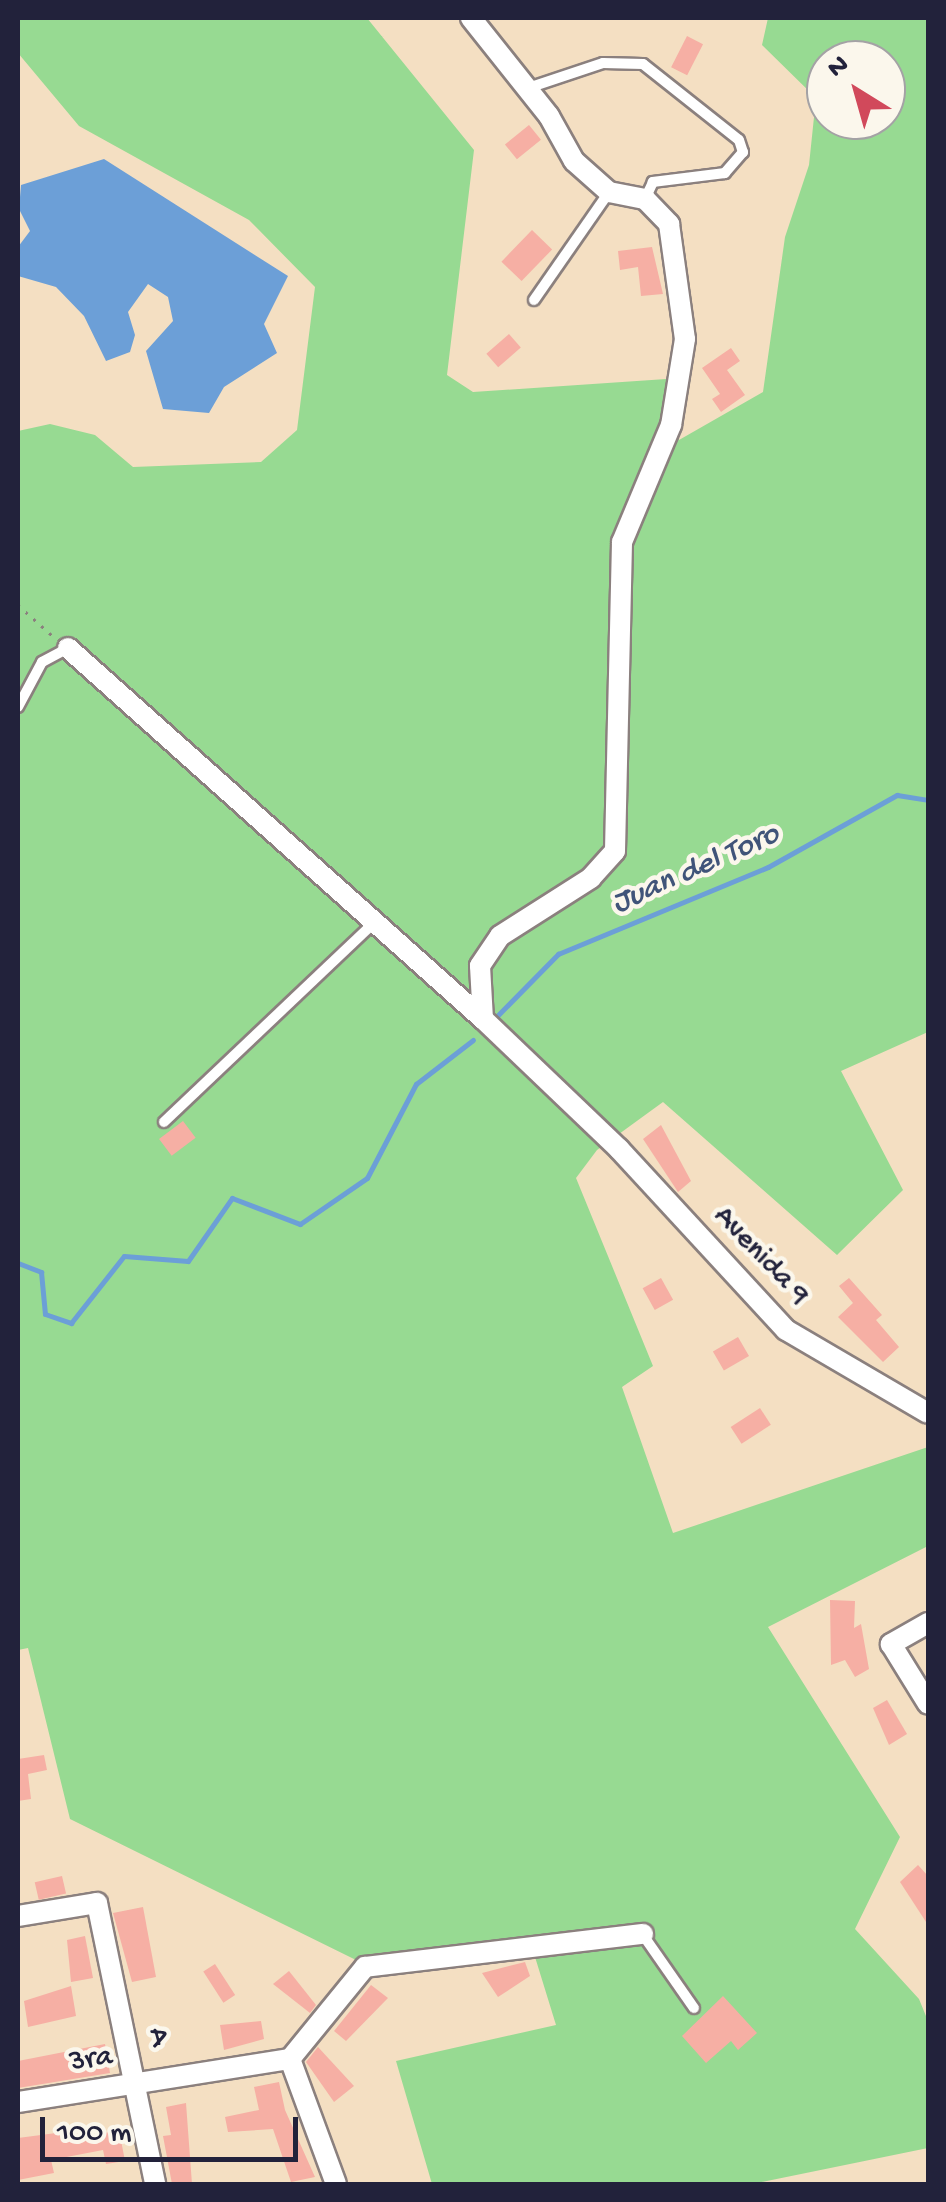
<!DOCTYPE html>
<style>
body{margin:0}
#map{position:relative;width:946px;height:2202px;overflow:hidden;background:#f4dfc2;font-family:"Gochi Hand",sans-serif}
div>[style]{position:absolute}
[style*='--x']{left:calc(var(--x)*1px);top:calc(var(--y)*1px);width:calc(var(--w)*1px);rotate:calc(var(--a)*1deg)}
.green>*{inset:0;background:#97da92}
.water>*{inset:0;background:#6c9fd7}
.stream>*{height:5px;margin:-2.5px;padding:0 2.5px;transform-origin:2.5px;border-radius:2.5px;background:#6c9fd7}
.building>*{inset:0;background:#f6afa4;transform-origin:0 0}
.path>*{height:2.5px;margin-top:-1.25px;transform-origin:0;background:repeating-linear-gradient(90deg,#8b807e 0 2.5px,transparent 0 10.5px)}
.roads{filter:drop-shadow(2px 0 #8b807e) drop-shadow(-2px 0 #8b807e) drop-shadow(0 2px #8b807e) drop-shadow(0 -2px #8b807e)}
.service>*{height:10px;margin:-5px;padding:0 5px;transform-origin:5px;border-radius:5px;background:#fff}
.minor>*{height:20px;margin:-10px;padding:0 10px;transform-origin:10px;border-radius:10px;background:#fff}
span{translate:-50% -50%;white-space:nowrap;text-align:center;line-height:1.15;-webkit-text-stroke:9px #fbf7ec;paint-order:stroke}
.street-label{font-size:30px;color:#22223b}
.water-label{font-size:32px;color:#405479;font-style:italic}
.frame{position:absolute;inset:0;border:20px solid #22223b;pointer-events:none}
.north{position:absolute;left:806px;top:40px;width:100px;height:100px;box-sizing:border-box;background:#fbf7ec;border:2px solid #a4a2a5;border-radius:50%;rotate:323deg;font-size:28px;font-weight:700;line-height:40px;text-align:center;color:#22223b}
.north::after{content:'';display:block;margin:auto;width:35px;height:45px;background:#d1495b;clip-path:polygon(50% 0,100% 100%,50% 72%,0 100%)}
.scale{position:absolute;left:40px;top:2117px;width:258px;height:45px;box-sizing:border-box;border:5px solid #22223b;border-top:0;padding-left:12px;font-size:30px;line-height:35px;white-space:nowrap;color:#22223b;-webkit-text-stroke:8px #fbf7ec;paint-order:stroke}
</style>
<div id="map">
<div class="green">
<div style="clip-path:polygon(evenodd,18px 18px,367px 18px,474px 150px,447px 375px,473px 392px,681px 378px,679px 440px,763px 392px,785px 237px,809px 165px,816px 98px,762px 45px,768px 18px,928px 18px,928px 1032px,841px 1071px,903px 1190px,837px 1255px,663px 1102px,597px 1150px,576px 1178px,653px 1366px,622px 1387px,673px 1533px,928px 1447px,928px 1546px,768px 1627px,900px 1837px,855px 1929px,919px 1999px,928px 2021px,928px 2148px,752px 2184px,432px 2184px,396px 2061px,556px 2025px,531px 1944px,356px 1960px,70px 1819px,28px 1648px,18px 1650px,18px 431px,50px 424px,95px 435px,133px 467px,261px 462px,297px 430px,315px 287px,249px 220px,79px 126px,18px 53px,18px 18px,826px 60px,886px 60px,886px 120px,826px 120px,826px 60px)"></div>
</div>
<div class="water">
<div style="clip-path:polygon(104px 159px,288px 276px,264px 324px,277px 353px,224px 387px,209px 413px,163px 409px,146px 351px,173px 321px,168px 297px,148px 284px,128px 312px,135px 335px,130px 352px,106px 361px,84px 316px,56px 287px,18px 276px,18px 247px,30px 231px,19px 209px,21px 185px)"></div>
</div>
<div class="stream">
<div style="--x:498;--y:1015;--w:86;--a:-45.5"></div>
<div style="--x:558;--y:954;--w:227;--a:-22.5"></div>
<div style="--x:768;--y:867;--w:148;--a:-29.2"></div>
<div style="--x:897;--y:795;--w:31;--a:9"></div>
<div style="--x:18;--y:1263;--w:25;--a:21"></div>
<div style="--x:41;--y:1272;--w:42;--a:84.6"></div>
<div style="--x:45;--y:1314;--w:28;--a:19"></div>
<div style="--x:71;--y:1323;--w:85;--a:-51.7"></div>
<div style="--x:124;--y:1256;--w:64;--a:4.5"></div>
<div style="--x:188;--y:1261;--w:77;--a:-55.1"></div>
<div style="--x:232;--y:1198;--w:73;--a:20.9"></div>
<div style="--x:300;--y:1224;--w:81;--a:-34.5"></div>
<div style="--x:367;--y:1178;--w:106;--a:-62.5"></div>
<div style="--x:416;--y:1084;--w:72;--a:-37.7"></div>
</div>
<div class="building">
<div style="left:687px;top:36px;width:18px;height:35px;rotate:27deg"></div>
<div style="left:529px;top:125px;width:19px;height:31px;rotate:51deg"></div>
<div style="left:532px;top:230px;width:28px;height:44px;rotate:44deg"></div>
<div style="clip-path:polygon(652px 247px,663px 294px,641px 296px,638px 267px,620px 270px,618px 251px)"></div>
<div style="left:509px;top:334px;width:18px;height:30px;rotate:49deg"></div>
<div style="clip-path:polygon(731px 348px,740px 361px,727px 370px,745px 395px,721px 412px,712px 399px,720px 394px,702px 368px)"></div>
<div style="left:183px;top:1121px;width:21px;height:30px;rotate:53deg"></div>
<div style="clip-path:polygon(661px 1125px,691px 1181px,678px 1192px,643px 1139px)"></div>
<div style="left:661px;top:1278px;width:25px;height:21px;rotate:61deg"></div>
<div style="clip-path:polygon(849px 1278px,882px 1315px,876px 1320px,899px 1347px,883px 1362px,838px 1317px,853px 1303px,839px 1286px)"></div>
<div style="left:738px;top:1337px;width:22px;height:29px;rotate:60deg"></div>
<div style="left:760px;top:1408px;width:20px;height:35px;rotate:57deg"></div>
<div style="clip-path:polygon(830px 1600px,855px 1601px,854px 1628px,861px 1624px,869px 1669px,855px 1677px,845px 1660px,831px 1665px)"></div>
<div style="clip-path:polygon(887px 1700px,907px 1734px,889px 1745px,873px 1708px)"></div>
<div style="clip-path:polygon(44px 1755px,47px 1770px,28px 1774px,31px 1799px,18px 1801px,18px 1759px)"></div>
<div style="clip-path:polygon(918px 1865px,928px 1876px,928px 1925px,900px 1882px)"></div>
<div style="left:62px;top:1876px;width:18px;height:28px;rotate:77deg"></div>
<div style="clip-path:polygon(143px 1907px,156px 1977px,132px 1982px,113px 1913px)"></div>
<div style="clip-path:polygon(85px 1936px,93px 1978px,71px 1982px,67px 1940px)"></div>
<div style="clip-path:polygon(525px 1962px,530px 1976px,498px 1997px,482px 1973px)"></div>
<div style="left:215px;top:1964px;width:37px;height:14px;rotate:57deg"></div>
<div style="clip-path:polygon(289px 1971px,316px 2005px,310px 2013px,273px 1984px)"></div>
<div style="clip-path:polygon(371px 1985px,388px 1998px,346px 2041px,334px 2031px)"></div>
<div style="clip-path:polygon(71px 1986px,76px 2016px,28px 2027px,24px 2001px)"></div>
<div style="clip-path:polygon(723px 1996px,757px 2033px,738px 2050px,731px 2041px,706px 2063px,682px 2036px)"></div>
<div style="clip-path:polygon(261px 2021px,264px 2039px,224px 2050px,220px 2025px)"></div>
<div style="clip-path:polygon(105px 2044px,110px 2073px,18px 2088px,18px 2061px)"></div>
<div style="clip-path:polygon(318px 2047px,354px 2086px,334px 2102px,306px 2062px)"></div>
<div style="clip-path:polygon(279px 2082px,285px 2110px,315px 2177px,291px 2182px,273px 2129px,228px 2132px,225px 2117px,259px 2110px,254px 2087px)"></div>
<div style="clip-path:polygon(186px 2103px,192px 2184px,172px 2184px,163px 2136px,171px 2135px,166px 2107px)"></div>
<div style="clip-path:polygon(79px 2130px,80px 2138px,119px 2130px,125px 2161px,106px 2164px,103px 2150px,51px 2160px,54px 2173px,18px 2180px,18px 2138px)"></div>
</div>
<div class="path">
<div style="--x:18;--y:605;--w:48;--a:41.6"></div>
</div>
<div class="roads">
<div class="service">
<div style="--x:528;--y:88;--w:79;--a:-18.4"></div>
<div style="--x:603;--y:63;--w:40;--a:1.4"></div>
<div style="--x:643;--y:64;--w:122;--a:38.4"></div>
<div style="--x:739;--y:140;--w:13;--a:72"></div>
<div style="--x:743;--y:152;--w:28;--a:131"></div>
<div style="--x:725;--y:173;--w:73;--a:172.9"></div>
<div style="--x:653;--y:182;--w:19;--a:115"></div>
<div style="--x:534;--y:300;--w:131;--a:-55.2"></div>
<div style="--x:18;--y:707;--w:51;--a:-61.9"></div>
<div style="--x:42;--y:662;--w:30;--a:-28"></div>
<div style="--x:164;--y:1122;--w:289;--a:-43.5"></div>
<div style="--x:643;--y:1935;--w:89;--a:55.1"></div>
</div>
<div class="minor">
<div style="--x:471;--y:18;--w:125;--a:51.5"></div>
<div style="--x:549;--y:116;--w:51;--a:60.9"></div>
<div style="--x:574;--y:161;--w:47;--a:41.5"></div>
<div style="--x:609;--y:192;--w:37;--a:11"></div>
<div style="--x:645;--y:199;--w:35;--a:46"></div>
<div style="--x:669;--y:224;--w:116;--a:82.1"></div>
<div style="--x:685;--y:339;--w:87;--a:99.2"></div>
<div style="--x:671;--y:425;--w:127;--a:112.7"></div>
<div style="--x:622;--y:542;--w:309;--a:91.3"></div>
<div style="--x:615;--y:851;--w:36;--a:132"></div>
<div style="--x:591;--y:878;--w:108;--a:147.5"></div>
<div style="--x:500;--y:936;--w:36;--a:124"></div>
<div style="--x:480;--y:966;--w:53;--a:86.8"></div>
<div style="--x:68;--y:648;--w:557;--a:41.8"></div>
<div style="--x:483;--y:1019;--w:188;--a:43.7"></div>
<div style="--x:619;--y:1149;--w:246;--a:47.3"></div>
<div style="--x:786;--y:1330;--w:164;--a:30.3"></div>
<div style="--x:928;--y:1623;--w:43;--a:150.4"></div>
<div style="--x:891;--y:1644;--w:70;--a:58.3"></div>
<div style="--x:18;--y:1916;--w:80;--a:-9.3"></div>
<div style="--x:97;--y:1903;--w:287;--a:78.3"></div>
<div style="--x:290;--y:2059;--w:119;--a:-50.8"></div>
<div style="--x:365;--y:1967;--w:280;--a:-6.8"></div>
<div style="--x:290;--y:2059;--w:133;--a:69.8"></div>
<div style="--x:18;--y:2102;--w:275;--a:-9"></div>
</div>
</div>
<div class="street-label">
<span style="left:760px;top:1257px;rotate:46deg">Avenida 9</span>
<span style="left:157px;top:2037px;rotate:78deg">A</span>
<span style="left:91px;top:2061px;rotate:-8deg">3ra</span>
</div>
<div class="water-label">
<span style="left:696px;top:870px;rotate:-24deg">Juan del Toro</span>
</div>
<div class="frame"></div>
<div class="north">N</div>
<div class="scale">100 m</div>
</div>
